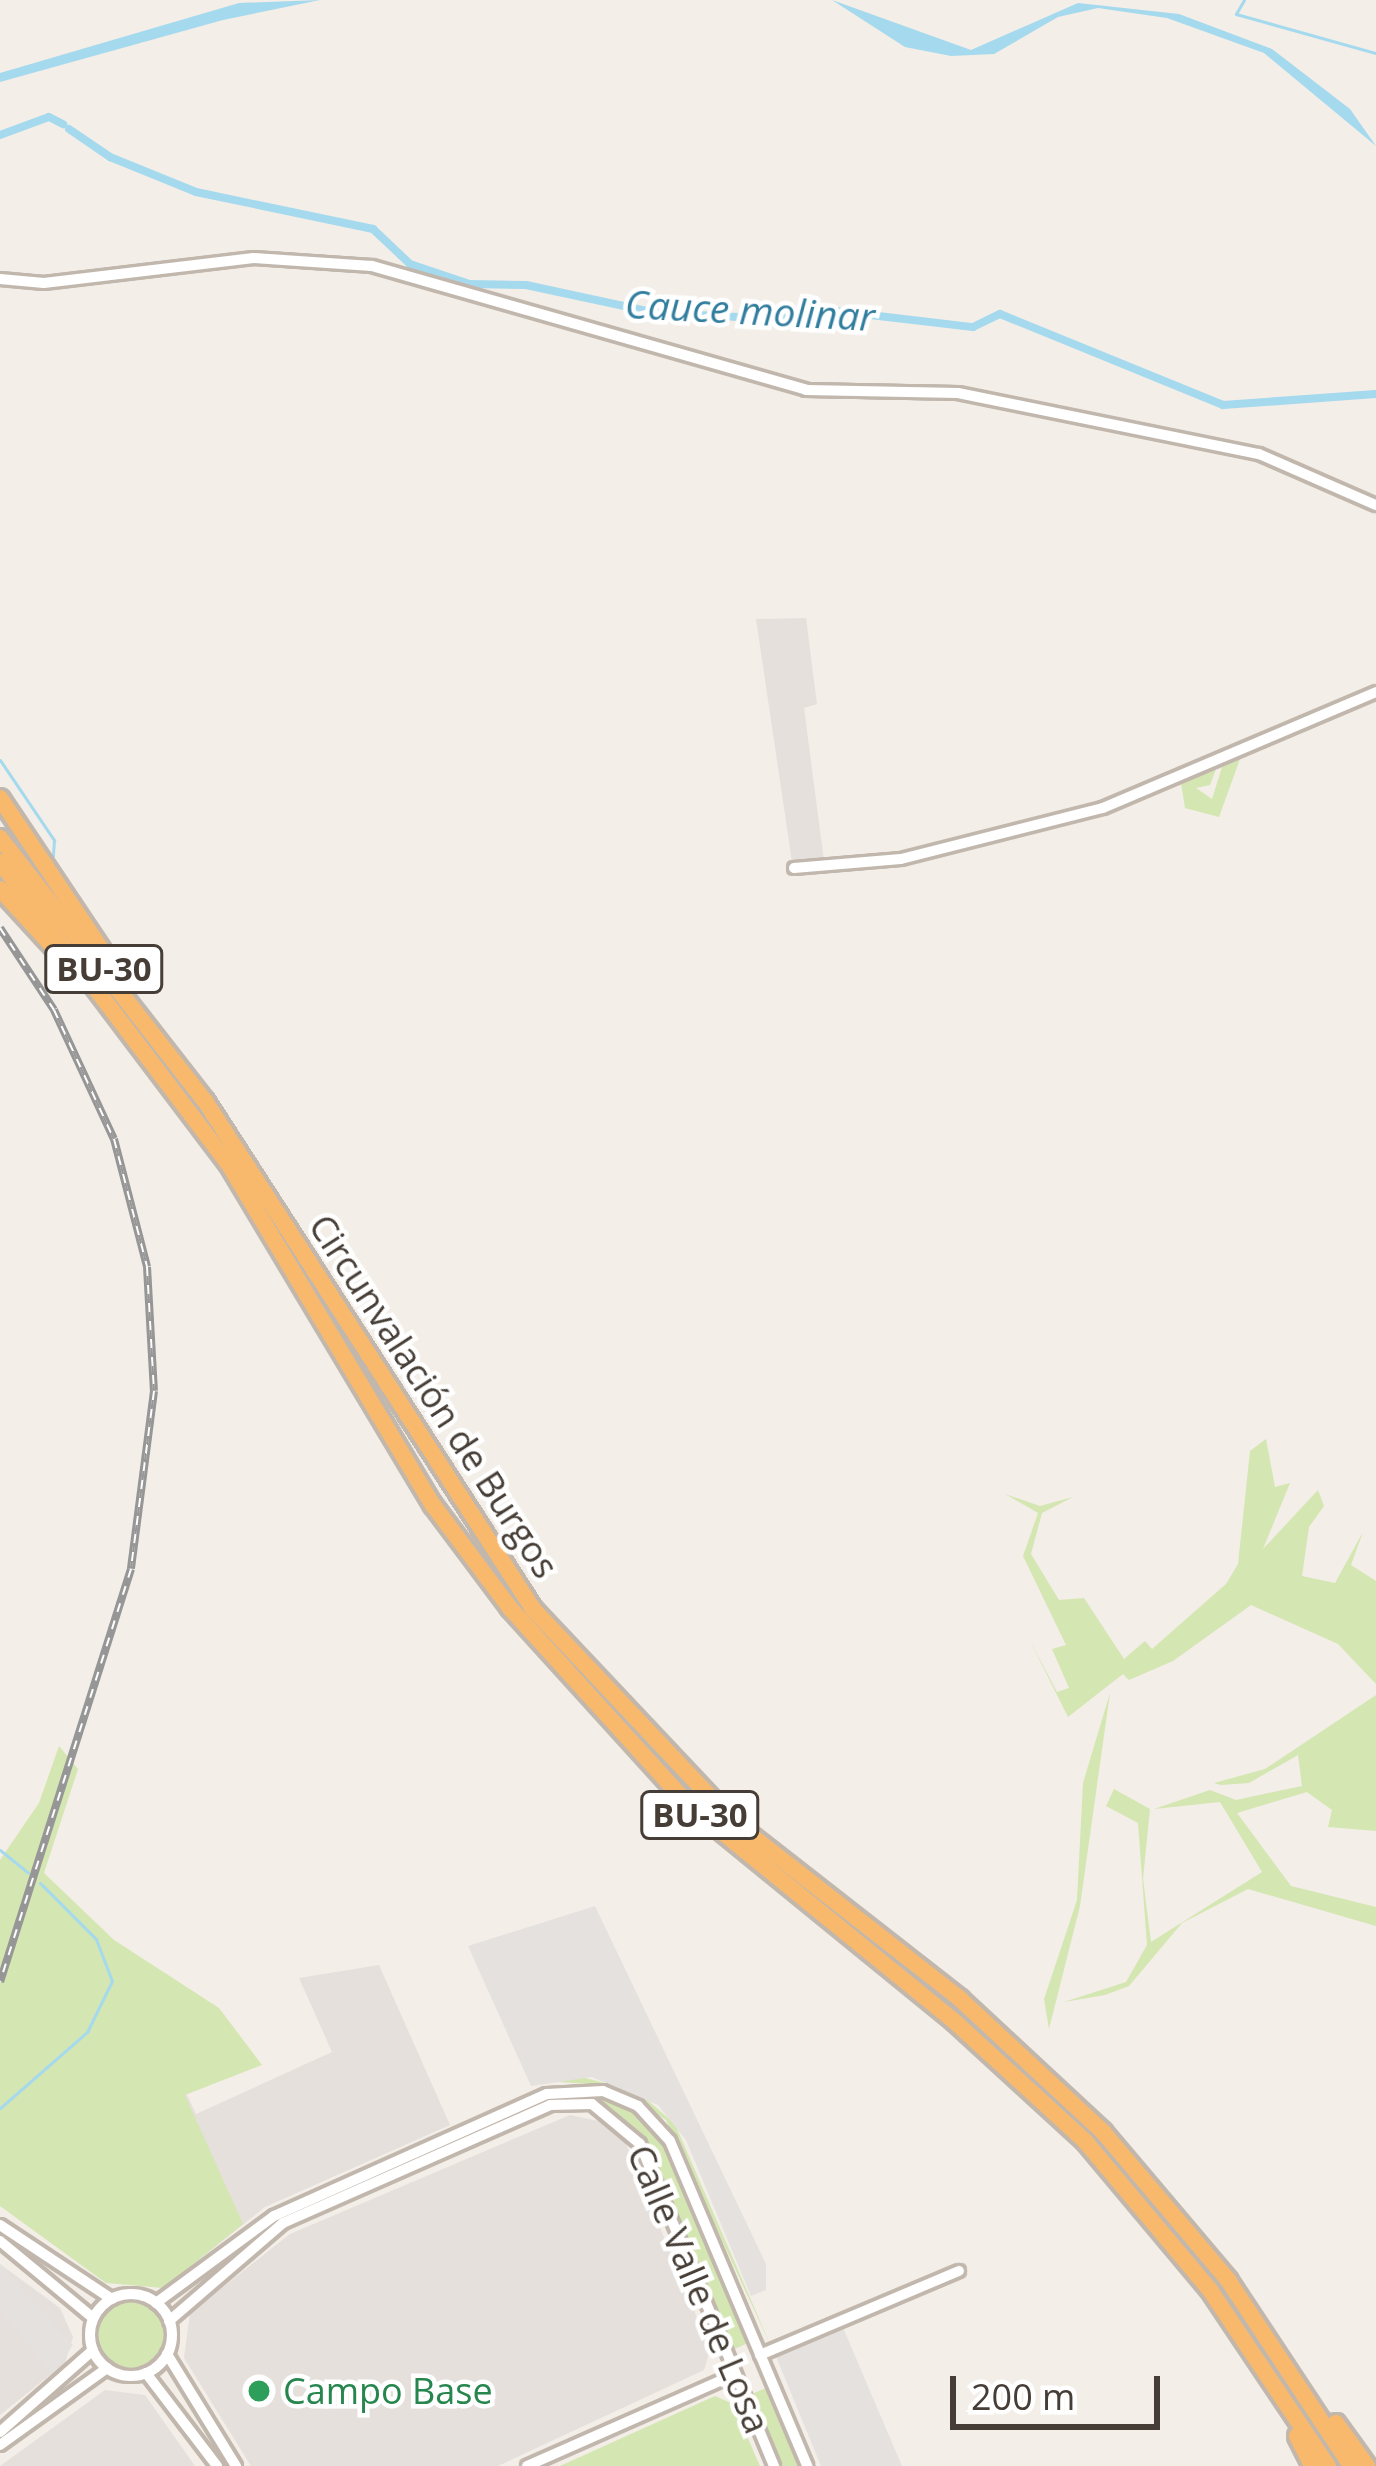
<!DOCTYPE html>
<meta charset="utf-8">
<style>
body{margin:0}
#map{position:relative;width:1376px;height:2466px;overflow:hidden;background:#f3eee7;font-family:"Open Sans",sans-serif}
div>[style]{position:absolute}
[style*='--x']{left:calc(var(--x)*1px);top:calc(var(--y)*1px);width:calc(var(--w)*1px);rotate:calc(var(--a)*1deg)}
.industrial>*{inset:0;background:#e5e0dc}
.green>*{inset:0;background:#d4e6b1;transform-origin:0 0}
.round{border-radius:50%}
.parking>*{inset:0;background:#e4e1df}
.water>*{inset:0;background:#a5d9ee}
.stream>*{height:3px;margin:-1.5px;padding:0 1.5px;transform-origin:1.5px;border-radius:1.5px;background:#a5d9ee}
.canal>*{height:8px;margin:-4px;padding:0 4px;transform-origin:4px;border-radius:4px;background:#a5d9ee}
.roads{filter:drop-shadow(3px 0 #c1b7ad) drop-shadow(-3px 0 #c1b7ad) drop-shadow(0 3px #c1b7ad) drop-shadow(0 -3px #c1b7ad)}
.minor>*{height:10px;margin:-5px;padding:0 5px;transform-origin:5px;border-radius:5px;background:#fff}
.minor>.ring{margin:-5px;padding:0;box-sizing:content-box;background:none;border:10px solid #fff;border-radius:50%}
.highway>*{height:16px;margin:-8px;padding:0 8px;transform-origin:8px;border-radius:8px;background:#f9b96c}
.rail>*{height:8px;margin-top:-4px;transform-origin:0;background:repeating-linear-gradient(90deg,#fff 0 9px,#969696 0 18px);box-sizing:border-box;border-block:3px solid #969696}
.dots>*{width:33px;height:33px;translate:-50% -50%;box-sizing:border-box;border:6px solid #fff;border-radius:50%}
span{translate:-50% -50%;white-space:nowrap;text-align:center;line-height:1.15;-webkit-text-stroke:9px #fff;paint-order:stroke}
.shield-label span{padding:3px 9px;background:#fff;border:3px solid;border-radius:9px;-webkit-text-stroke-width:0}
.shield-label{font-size:33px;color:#463e36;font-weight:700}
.street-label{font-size:36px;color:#463e36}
.leisure-label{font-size:36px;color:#27864d}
.left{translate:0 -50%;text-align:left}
.water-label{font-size:39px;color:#307d9e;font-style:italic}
.scale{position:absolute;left:950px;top:2376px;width:210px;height:54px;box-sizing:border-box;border:6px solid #463e36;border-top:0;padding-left:15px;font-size:36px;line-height:42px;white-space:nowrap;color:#463e36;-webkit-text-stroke:9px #fff;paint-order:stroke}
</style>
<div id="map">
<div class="industrial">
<div style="clip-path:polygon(806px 618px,817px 704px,804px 708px,824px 861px,792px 862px,756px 619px)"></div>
<div style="clip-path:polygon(379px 1965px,450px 2125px,265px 2207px,171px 2282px,0 2127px,155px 2027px,196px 2114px,332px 2052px,299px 1978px)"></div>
<div style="clip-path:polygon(570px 2115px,603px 2122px,626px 2144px,710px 2350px,704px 2370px,498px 2466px,251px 2466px,184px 2358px,190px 2313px,290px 2234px)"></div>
<div style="clip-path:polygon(0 2264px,60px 2308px,73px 2337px,65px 2363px,0 2415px)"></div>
<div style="clip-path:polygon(105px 2390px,145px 2395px,195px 2466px,0 2466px)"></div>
</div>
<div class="green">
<div style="clip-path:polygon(1240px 759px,1219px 817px,1185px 808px,1181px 783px,1216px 769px,1210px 785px,1196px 788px,1212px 799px,1222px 767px)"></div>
<div style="clip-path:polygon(1266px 1439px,1275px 1487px,1290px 1483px,1263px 1549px,1318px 1490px,1324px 1506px,1309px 1527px,1302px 1576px,1335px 1583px,1363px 1532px,1351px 1565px,1376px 1581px,1376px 1684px,1338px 1644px,1251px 1605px,1173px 1661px,1129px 1680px,1123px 1674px,1068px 1717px,1029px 1639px,1057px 1692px,1069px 1688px,1052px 1649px,1066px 1645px,1023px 1556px,1038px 1513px,1005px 1494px,1040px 1506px,1073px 1497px,1042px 1513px,1031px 1554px,1059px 1600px,1084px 1598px,1124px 1659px,1145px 1641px,1152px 1649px,1226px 1584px,1238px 1564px,1250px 1451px)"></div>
<div style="clip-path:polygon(1110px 1693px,1080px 1906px,1049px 2029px,1044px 1999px,1077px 1900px,1083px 1783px)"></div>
<div style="clip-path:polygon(1376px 1695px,1376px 1831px,1328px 1827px,1332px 1810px,1307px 1792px,1237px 1813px,1291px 1886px,1376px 1907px,1376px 1926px,1248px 1889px,1182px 1923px,1129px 1986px,1105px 1995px,1064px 2002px,1126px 1982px,1147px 1945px,1138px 1823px,1106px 1806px,1114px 1789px,1150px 1809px,1143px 1879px,1151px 1942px,1262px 1872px,1220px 1802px,1154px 1809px,1210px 1790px,1236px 1800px,1302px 1786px,1298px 1755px,1249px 1783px,1221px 1785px,1214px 1783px,1265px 1769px)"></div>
<div style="clip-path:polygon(59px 1746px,78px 1769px,44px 1873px,114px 1940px,219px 2008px,262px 2065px,185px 2095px,243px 2224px,163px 2288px,106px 2283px,0 2206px,0 1860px,39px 1803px)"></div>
<div style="clip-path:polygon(577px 2076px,637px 2091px,675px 2124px,770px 2344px,666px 2120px,615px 2086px,546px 2081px)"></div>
<div style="clip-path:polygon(597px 2095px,643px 2115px,668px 2146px,750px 2342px,730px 2351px,638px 2134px,612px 2109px,576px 2097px,544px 2102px,275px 2222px,182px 2292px,266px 2225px,551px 2097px)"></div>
<div class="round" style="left:96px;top:2300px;width:68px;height:68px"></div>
<div style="left:769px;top:2387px;width:85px;height:23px;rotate:68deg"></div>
<div style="clip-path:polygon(715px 2396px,733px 2404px,760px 2466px,560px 2466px)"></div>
</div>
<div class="parking">
<div style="clip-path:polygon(595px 1906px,766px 2264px,766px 2290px,751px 2296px,686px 2140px,658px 2105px,592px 2077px,531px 2086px,468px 1946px)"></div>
<div style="clip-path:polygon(0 2264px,73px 2345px,52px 2374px,0 2309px)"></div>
<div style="clip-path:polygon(841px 2323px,902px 2466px,821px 2466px,775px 2354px)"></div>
</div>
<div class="water">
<div style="clip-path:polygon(320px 0,223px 20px,0 82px,0 73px,239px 3px)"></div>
<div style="clip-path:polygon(832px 0,971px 50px,1078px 3px,1179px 14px,1272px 49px,1350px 109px,1376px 146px,1264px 53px,1167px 18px,1098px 8px,1058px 17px,994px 54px,951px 56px,905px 47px)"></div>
</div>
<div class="stream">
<div style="--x:1244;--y:0;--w:16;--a:120"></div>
<div style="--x:1236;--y:14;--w:145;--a:15.6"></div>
<div style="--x:0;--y:760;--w:97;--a:56"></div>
<div style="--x:54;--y:840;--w:16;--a:94"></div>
<div style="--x:0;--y:1850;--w:36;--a:39"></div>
<div style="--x:0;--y:2108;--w:116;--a:-41.1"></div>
<div style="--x:87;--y:2032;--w:57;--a:-63.9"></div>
<div style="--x:112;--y:1981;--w:45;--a:-110.9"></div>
<div style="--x:96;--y:1939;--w:79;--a:-135"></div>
</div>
<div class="canal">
<div style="--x:69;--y:129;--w:50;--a:34.3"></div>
<div style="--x:110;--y:157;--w:93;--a:22.1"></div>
<div style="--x:196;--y:192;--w:181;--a:11.8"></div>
<div style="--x:373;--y:229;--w:51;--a:43.4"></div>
<div style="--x:410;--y:264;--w:62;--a:18.7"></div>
<div style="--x:469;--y:284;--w:57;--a:1"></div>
<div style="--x:526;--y:285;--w:134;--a:12.1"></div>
<div style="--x:657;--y:313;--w:123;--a:2.8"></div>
<div style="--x:780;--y:319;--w:57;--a:-8.1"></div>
<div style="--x:836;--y:311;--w:138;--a:6.7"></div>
<div style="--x:973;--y:327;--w:30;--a:-26"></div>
<div style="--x:1000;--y:314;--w:241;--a:22.2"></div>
<div style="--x:1223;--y:405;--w:153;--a:-4.1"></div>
<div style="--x:0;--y:135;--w:52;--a:-20.2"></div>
<div style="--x:49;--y:117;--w:16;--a:27"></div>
</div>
<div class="roads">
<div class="minor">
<div style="--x:0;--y:279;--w:44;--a:5.2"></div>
<div style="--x:44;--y:283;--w:211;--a:-6.8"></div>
<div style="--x:254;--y:258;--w:118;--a:3.9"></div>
<div style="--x:372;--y:266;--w:451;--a:15.9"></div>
<div style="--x:806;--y:390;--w:152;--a:1.1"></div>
<div style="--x:958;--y:393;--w:307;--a:11.5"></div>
<div style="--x:1259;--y:454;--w:128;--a:23.6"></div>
<div style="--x:794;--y:868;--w:107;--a:-4.8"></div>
<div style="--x:901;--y:859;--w:208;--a:-14.2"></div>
<div style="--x:1103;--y:808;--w:297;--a:-23"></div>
<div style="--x:0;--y:2225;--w:134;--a:33.5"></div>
<div style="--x:0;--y:2241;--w:121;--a:39.6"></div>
<div class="ring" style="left:90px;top:2294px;width:72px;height:72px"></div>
<div style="--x:156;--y:2303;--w:147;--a:-36.4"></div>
<div style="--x:274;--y:2216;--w:299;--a:-24.1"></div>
<div style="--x:547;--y:2094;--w:56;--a:-3.1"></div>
<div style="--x:603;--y:2091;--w:38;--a:23"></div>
<div style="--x:638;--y:2106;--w:47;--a:47.6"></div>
<div style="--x:670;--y:2141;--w:353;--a:67.1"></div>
<div style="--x:169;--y:2321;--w:150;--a:-40.7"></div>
<div style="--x:283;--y:2223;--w:292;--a:-23.8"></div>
<div style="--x:550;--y:2105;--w:42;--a:-1.4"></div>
<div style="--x:592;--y:2104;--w:62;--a:39.8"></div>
<div style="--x:640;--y:2144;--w:349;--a:67.4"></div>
<div style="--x:167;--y:2354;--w:132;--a:58.4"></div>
<div style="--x:760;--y:2355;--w:216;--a:-22.9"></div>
<div style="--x:146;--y:2373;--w:117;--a:52.6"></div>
<div style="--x:0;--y:2432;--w:124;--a:-41.4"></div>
<div style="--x:0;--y:2445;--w:132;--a:-35.7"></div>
<div style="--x:527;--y:2466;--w:228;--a:-23.8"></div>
</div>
<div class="highway">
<div style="--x:0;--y:798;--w:185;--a:56.2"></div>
<div style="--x:0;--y:838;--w:333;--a:52.1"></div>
<div style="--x:205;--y:1101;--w:605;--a:57.15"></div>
<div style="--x:533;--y:1609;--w:294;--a:46.7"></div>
<div style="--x:735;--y:1823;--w:286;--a:38"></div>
<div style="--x:960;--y:1999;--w:195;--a:42.9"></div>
<div style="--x:1103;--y:2132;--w:194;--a:49.8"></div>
<div style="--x:1228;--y:2280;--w:223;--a:56.5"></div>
<div style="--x:0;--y:862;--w:378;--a:52.9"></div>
<div style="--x:228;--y:1163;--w:399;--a:59.1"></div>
<div style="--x:433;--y:1505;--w:129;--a:53.2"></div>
<div style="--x:510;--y:1608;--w:265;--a:47.8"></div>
<div style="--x:688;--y:1804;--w:343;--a:39.2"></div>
<div style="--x:954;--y:2021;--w:178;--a:42.5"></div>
<div style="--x:1085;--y:2141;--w:194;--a:50"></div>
<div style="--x:1210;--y:2290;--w:212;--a:56.2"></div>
<div style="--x:0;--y:889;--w:103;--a:47.4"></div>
<div style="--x:1336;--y:2423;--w:53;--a:54.2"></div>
<div style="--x:1297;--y:2436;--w:34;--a:63"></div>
</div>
</div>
<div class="rail">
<div style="--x:0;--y:928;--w:98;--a:56.6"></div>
<div style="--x:54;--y:1010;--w:142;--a:65.1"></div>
<div style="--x:114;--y:1139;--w:132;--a:75.5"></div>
<div style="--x:147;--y:1267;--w:124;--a:86.8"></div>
<div style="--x:154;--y:1391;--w:179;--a:97.4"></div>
<div style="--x:131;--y:1569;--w:433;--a:107.6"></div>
</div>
<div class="dots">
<div style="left:259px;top:2391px;background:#2e9e5b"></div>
</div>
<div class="shield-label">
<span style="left:104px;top:969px">BU-30</span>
<span style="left:700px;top:1815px">BU-30</span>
</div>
<div class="street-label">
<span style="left:434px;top:1396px;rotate:57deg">Circunvalación de Burgos</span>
<span style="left:699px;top:2289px;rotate:67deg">Calle Valle de Losa</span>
</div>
<div class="leisure-label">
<span class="left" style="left:283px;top:2391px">Campo Base</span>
</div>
<div class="water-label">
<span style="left:750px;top:310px;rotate:3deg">Cauce molinar</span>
</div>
<div class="scale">200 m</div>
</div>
